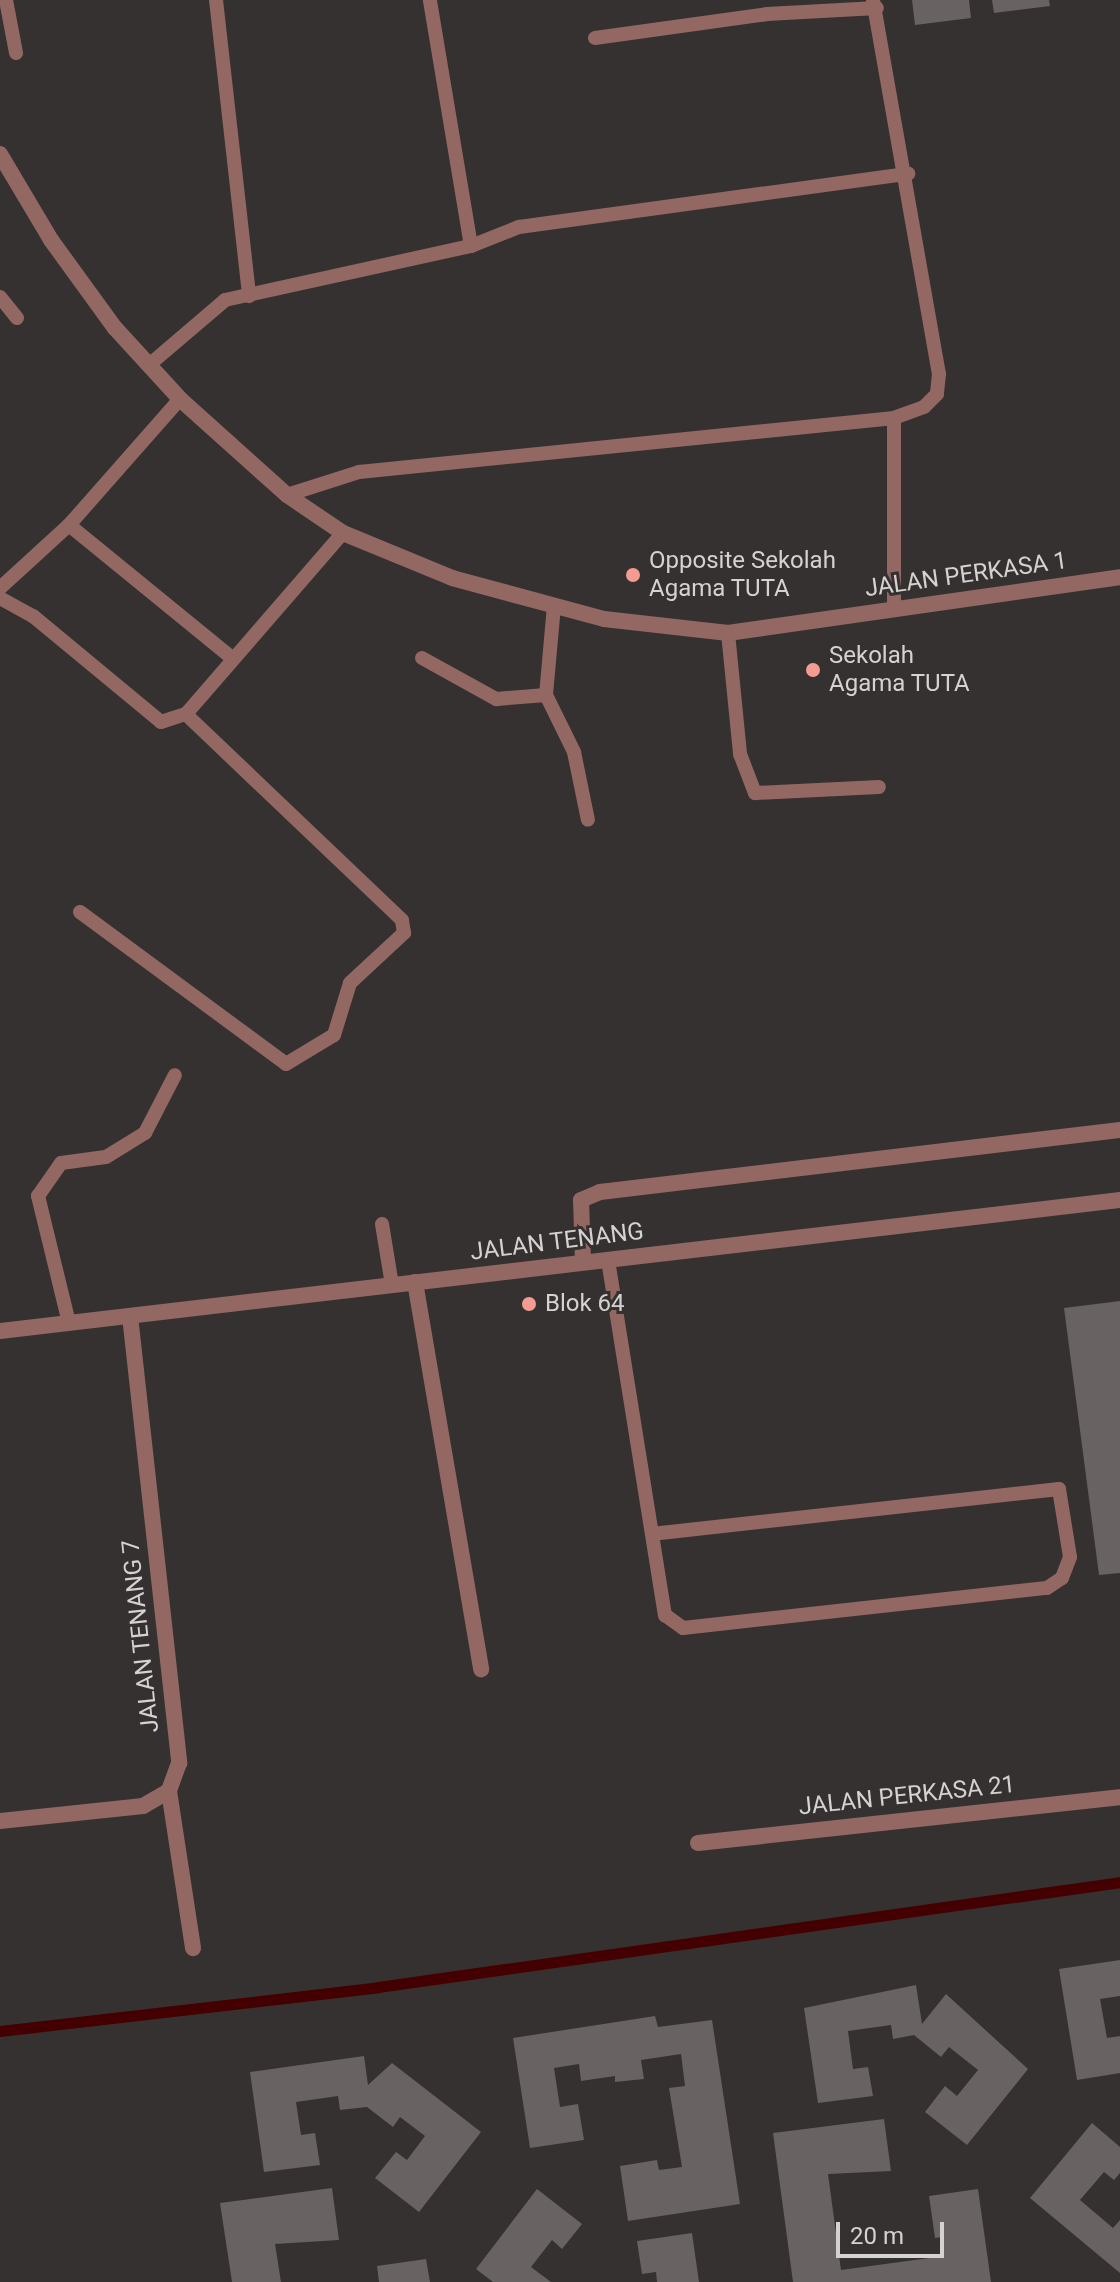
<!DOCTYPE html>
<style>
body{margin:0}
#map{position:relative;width:1120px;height:2282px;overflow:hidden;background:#353130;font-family:Roboto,sans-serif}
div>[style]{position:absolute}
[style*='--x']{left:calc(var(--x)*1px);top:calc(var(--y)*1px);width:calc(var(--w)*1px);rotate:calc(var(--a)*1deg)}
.stream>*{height:11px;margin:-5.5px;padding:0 5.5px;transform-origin:5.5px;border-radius:5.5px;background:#440001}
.building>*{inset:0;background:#686262}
.service>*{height:14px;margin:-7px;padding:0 7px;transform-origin:7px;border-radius:7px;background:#936862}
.minor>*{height:16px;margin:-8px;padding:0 8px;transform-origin:8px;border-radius:8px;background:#936862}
.tertiary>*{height:16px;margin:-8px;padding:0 8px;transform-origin:8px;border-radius:8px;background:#936862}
.dots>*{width:22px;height:22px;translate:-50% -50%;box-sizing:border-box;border:4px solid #353130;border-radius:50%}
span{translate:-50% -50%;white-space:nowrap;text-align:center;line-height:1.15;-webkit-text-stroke:6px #353130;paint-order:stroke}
.poi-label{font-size:24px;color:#d5d2d2}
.left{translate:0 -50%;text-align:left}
.street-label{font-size:24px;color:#d5d2d2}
.scale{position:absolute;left:836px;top:2222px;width:108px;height:36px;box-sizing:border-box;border:4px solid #d5d2d2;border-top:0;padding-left:10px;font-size:24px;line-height:28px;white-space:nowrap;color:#d5d2d2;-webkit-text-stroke:6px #353130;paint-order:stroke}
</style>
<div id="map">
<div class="stream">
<div style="--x:0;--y:2031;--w:381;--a:-6.6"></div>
<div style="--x:378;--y:1987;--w:749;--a:-8.05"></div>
</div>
<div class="building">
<div style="clip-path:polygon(912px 0,969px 0,971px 18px,915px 25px)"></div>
<div style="clip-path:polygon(992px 0,1049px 0,1050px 6px,994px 13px)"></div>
<div style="clip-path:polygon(1120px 1301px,1120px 1573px,1099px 1575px,1064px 1308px)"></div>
<div style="clip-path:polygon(1120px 1960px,1120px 1996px,1100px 1999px,1107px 2038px,1120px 2036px,1120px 2073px,1077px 2080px,1059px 1969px)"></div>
<div style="clip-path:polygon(916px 1985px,922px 2024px,946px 1994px,1028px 2069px,967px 2145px,925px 2112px,945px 2086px,957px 2096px,978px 2070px,949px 2047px,941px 2057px,914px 2035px,893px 2039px,891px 2025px,848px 2031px,853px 2069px,868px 2067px,873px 2096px,818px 2103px,804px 2008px)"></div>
<div style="clip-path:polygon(655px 2016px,658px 2027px,712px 2020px,740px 2204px,628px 2221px,620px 2166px,657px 2160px,659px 2170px,682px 2167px,669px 2088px,685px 2086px,681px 2054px,641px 2060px,644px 2079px,615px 2082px,615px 2076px,581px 2081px,579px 2064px,554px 2068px,560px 2107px,578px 2104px,584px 2140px,530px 2148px,513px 2038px)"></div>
<div style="clip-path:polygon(364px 2056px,368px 2085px,392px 2063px,481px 2132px,419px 2212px,375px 2178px,396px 2152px,407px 2160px,425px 2136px,400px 2117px,393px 2127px,367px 2107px,340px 2110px,338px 2096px,296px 2102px,301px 2135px,315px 2133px,320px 2165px,264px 2172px,250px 2072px)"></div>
<div style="clip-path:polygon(884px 2119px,891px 2171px,828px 2174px,841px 2270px,944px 2256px,942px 2237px,935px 2238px,929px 2196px,978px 2189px,991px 2282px,793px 2282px,773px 2133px)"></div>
<div style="clip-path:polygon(1092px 2123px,1120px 2147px,1120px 2173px,1114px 2180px,1104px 2172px,1080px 2200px,1113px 2228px,1120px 2220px,1120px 2273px,1030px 2198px)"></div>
<div style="clip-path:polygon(332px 2188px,339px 2240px,275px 2244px,281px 2282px,232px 2282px,220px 2203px)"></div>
<div style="clip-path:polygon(537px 2189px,582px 2224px,562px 2249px,552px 2240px,531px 2267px,551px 2282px,493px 2282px,476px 2269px)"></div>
<div style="clip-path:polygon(692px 2233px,699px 2282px,657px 2282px,656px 2272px,642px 2274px,637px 2241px)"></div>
<div style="clip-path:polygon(426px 2259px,430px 2282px,379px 2282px,377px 2266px)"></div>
</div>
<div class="service">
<div style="--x:6;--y:0;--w:54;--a:79.3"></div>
<div style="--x:216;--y:0;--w:298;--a:83.6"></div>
<div style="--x:873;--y:0;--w:380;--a:80"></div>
<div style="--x:939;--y:374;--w:20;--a:96"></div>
<div style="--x:937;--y:394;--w:18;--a:135"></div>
<div style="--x:924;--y:407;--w:32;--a:160"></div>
<div style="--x:595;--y:38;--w:174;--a:-7.9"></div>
<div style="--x:767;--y:14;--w:110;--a:-3.1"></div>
<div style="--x:471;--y:246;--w:52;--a:-21.6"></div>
<div style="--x:519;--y:227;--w:393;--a:-7.8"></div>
<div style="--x:0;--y:297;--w:27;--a:51"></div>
<div style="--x:149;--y:365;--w:100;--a:-40.5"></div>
<div style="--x:225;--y:300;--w:252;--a:-12.4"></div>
<div style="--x:471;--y:246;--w:249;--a:-99.5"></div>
<div style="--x:287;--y:495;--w:76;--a:-17.7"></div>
<div style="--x:359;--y:472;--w:538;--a:-5.76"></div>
<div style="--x:894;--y:418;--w:192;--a:90"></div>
<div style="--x:69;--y:525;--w:210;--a:39.2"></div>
<div style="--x:0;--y:588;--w:93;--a:-42.4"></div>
<div style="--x:69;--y:525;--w:168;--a:-48.6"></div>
<div style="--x:0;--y:598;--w:38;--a:29"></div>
<div style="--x:33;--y:616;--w:166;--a:39.6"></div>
<div style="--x:161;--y:722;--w:26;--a:-18"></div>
<div style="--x:186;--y:714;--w:240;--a:-49.1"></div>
<div style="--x:728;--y:633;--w:122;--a:84.3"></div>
<div style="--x:740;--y:754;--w:42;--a:69"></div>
<div style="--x:755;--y:793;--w:124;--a:-2.8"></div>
<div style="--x:422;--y:658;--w:85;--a:29"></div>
<div style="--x:496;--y:699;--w:50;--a:-4.6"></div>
<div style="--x:546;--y:695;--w:90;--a:-84.9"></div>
<div style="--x:546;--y:695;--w:64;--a:63.8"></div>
<div style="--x:574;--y:752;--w:69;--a:78.4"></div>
<div style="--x:80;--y:912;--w:256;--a:36.4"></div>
<div style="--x:286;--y:1064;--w:56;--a:-31.1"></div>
<div style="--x:334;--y:1035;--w:54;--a:-72.9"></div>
<div style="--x:350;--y:983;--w:74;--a:-42.8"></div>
<div style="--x:404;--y:933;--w:13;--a:-99"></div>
<div style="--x:402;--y:920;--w:298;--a:-136.4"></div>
<div style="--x:382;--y:1224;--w:62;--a:80.7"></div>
<div style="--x:608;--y:1260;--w:360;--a:80.9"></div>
<div style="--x:665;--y:1615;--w:22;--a:36"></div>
<div style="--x:683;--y:1628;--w:366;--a:-6.3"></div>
<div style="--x:1047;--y:1588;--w:18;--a:-34"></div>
<div style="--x:1062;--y:1578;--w:22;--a:-69"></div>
<div style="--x:1070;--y:1557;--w:69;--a:-99.2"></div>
<div style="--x:1059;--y:1489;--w:408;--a:173.7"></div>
<div style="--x:69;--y:1323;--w:131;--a:-103.7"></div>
<div style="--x:38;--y:1196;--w:40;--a:-55.1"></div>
<div style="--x:61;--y:1163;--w:45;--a:-7.6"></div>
<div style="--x:106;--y:1157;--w:46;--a:-31.6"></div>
<div style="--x:145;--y:1133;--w:65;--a:-62.7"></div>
</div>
<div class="minor">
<div style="--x:583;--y:1262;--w:62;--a:-91.8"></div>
<div style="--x:581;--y:1200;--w:21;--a:-23"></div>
<div style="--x:600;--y:1192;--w:524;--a:-6.8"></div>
<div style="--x:415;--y:1282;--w:393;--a:80.3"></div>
<div style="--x:130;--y:1316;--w:450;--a:83.7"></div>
<div style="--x:179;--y:1763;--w:30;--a:110"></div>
<div style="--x:169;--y:1791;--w:159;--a:81.3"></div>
<div style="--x:0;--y:1331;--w:1128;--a:-6.67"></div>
<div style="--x:0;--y:1821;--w:144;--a:-6"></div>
<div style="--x:143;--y:1806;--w:30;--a:-30"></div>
<div style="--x:698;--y:1843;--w:424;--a:-6.2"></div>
</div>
<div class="tertiary">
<div style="--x:0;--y:154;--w:100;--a:59.3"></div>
<div style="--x:51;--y:240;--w:109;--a:54"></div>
<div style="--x:115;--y:328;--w:96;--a:47.5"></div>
<div style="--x:180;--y:399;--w:144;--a:41.9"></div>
<div style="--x:287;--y:495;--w:68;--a:34.2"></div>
<div style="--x:343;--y:533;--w:118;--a:22.4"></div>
<div style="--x:452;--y:578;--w:157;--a:15.1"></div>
<div style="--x:604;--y:619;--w:125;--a:6.4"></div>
<div style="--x:728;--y:633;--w:396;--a:-8.1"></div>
</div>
<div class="dots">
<div style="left:633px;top:575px;background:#f59c92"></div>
<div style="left:813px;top:670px;background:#f59c92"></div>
<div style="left:529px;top:1304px;background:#f59c92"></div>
</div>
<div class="poi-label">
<span class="left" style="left:649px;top:575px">Opposite Sekolah<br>Agama TUTA</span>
<span class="left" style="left:829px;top:670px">Sekolah<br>Agama TUTA</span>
<span class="left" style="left:545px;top:1304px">Blok 64</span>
</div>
<div class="street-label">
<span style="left:966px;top:575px;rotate:-8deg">JALAN PERKASA 1</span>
<span style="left:557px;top:1242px;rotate:-7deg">JALAN TENANG</span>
<span style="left:141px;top:1636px;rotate:-96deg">JALAN TENANG 7</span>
<span style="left:907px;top:1796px;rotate:-6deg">JALAN PERKASA 21</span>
</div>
<div class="scale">20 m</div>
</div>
